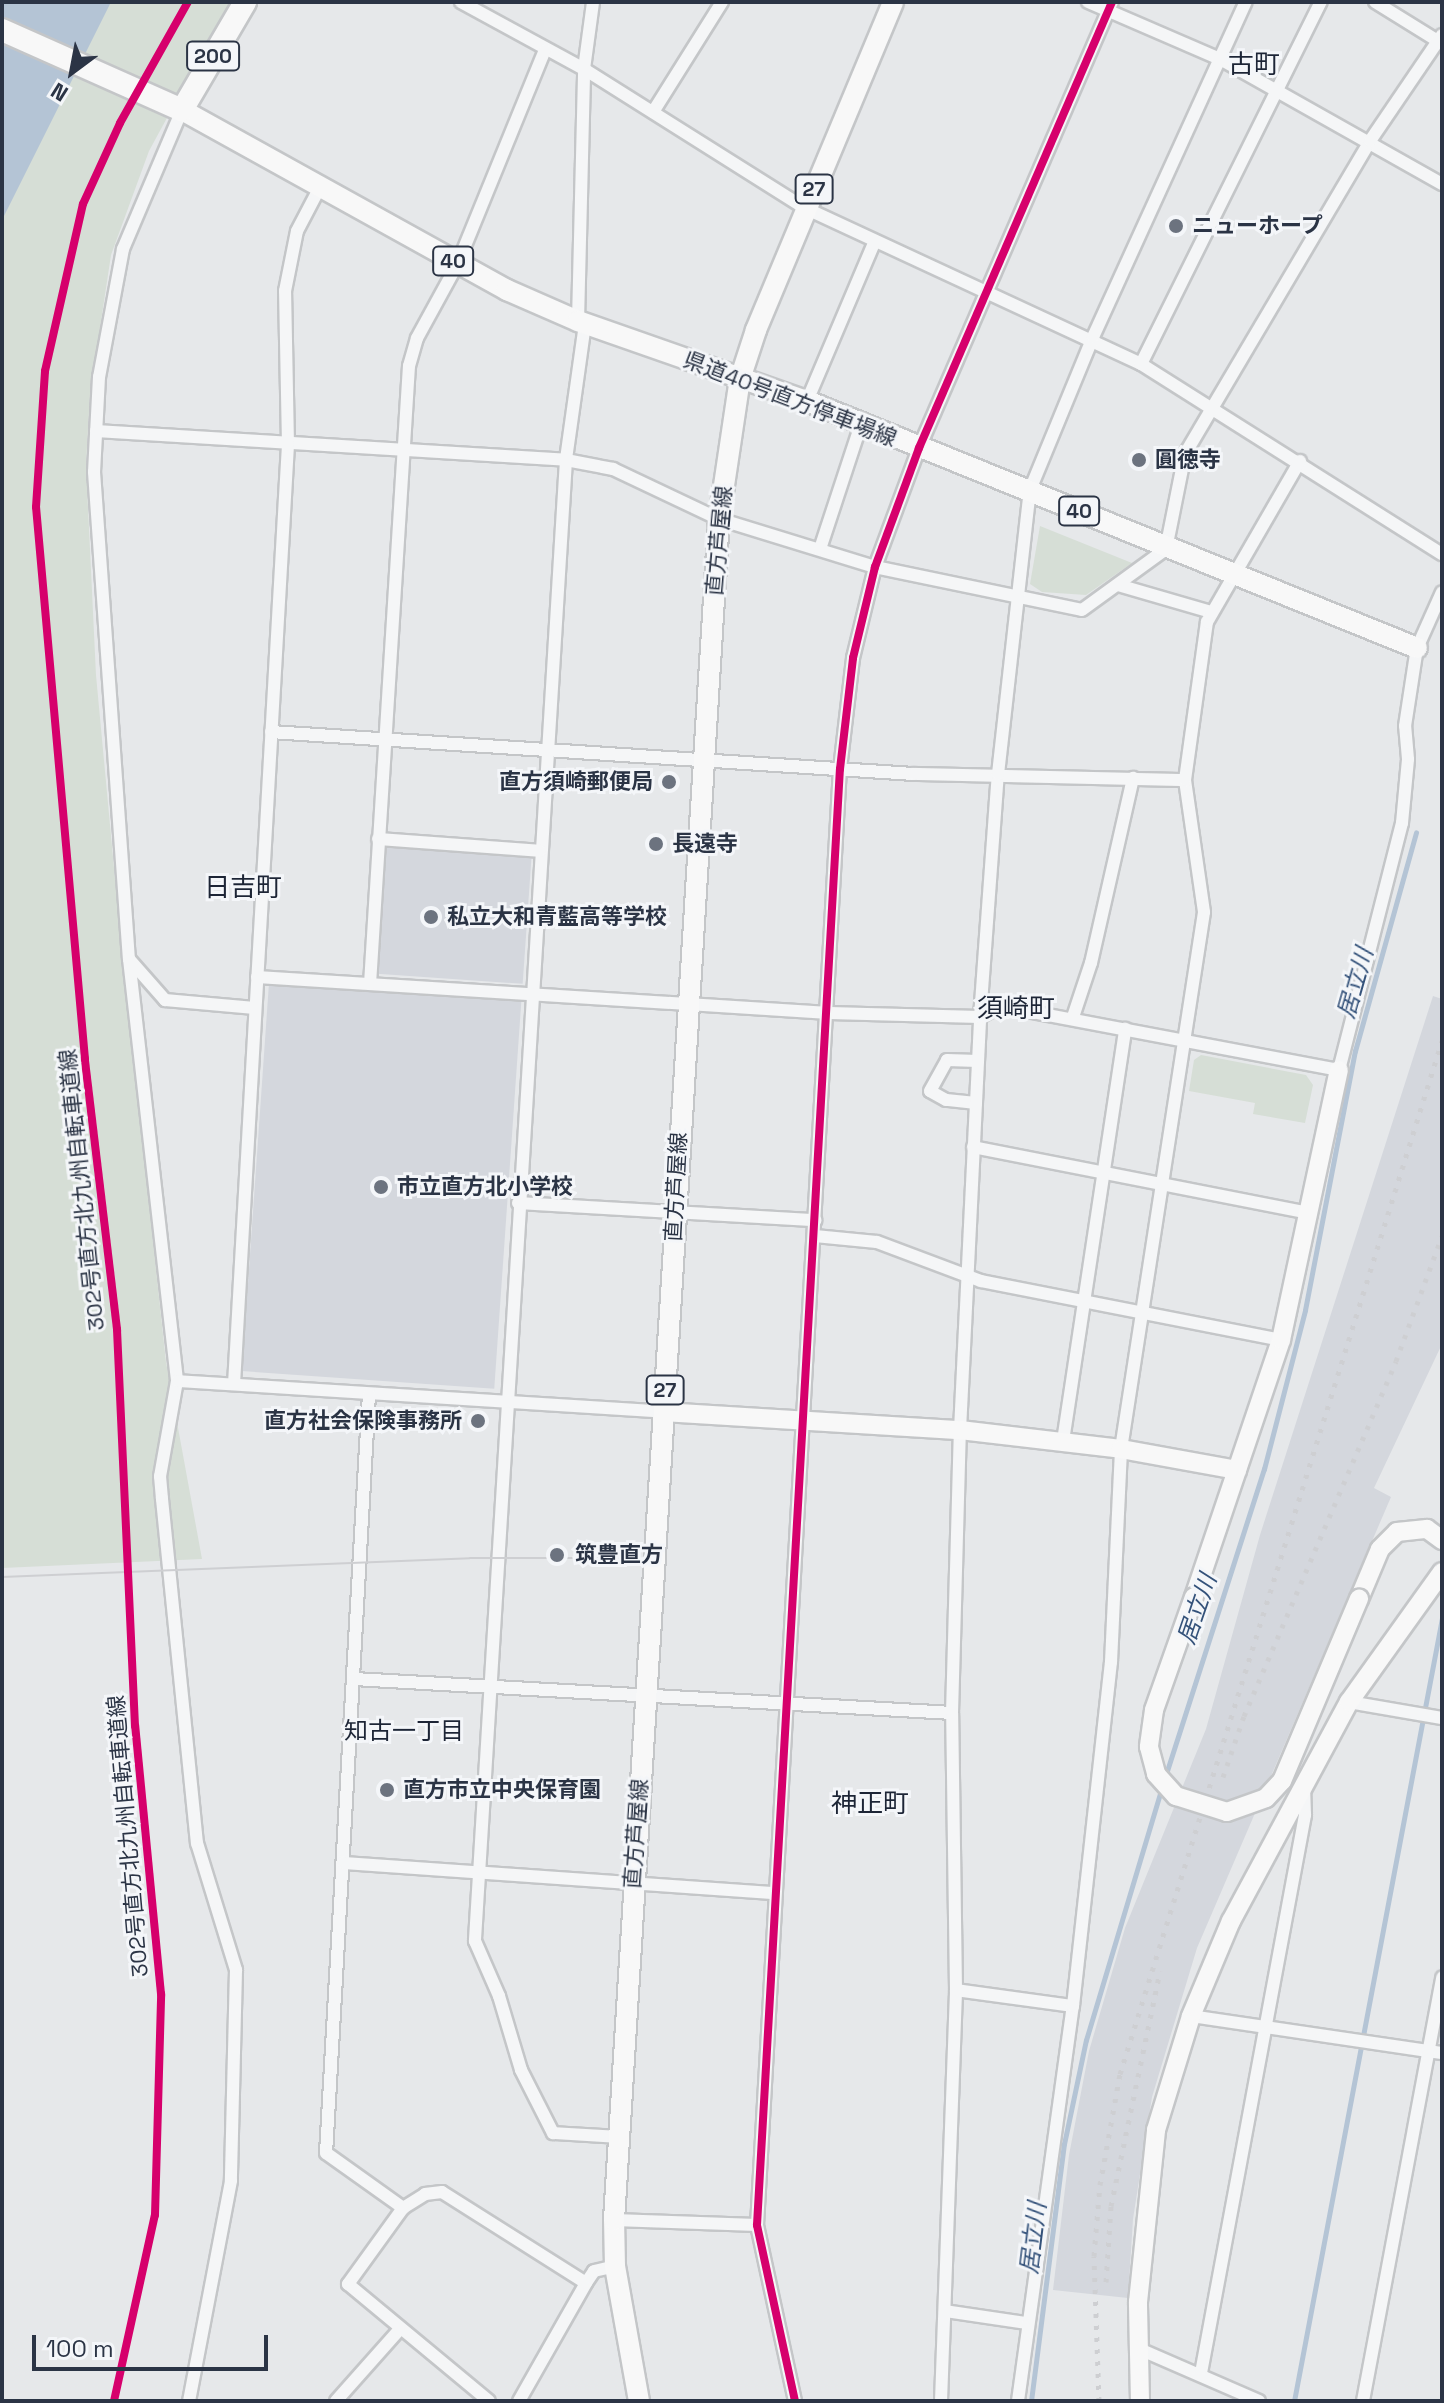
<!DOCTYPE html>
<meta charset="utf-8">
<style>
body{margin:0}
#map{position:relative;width:1444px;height:2403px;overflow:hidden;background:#e6e8ea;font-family:"Space Grotesk","Noto Sans JP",sans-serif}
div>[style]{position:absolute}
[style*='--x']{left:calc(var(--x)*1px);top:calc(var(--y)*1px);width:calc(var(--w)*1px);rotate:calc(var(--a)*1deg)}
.built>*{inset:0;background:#d4d7dd;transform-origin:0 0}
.green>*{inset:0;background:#d6ded6}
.water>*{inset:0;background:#b4c4d5}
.stream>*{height:5px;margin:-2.5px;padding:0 2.5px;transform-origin:2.5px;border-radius:2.5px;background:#b4c4d5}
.roads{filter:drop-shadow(2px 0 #c4c6c8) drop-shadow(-2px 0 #c4c6c8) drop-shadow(0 2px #c4c6c8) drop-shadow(0 -2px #c4c6c8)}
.street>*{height:12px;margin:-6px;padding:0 6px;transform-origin:6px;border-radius:6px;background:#f5f6f7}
.secondary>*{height:18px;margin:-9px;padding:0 9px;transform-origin:9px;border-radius:9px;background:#f8f8f8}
.primary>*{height:20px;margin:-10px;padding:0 10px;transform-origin:10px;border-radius:10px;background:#f8f8f8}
.highway>*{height:22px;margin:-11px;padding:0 11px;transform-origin:11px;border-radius:11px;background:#f8f8f8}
.tram>*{height:2px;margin:-1px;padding:0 1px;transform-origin:1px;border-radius:1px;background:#cecfd2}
.rail>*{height:5px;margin-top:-2.5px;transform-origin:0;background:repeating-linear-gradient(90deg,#cecfd2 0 4px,transparent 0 12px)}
.bridges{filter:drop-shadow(2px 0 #c4c6c8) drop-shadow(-2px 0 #c4c6c8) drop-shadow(0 2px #c4c6c8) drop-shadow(0 -2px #c4c6c8)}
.secondary-bridge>*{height:18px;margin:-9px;padding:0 9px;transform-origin:9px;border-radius:9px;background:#f8f8f8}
.cycleway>*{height:8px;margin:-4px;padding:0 4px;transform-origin:4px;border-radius:4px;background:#d6006c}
.dots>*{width:22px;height:22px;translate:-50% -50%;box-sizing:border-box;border:4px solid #f4f6f9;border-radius:50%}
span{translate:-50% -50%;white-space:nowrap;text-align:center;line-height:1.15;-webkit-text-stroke:6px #f4f6f9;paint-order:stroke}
.shield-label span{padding:2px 6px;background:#f4f6f9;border:2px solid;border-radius:6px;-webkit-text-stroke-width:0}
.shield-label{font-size:20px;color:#2b3445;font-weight:700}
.poi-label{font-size:22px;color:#2b3445;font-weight:700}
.left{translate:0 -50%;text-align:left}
.right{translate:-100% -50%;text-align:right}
.street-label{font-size:22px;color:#2b3445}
.water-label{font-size:24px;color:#34527a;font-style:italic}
.neighbourhood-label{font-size:24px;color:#1d2536}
.quarter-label{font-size:26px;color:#1d2536}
.frame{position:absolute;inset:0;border:4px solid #2b3445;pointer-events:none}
.north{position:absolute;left:32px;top:32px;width:80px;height:80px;-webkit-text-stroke:6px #f4f6f9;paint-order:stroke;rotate:212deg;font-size:22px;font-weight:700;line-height:32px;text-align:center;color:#2b3445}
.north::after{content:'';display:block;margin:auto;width:28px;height:36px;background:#2b3445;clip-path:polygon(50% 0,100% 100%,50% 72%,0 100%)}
.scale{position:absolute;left:32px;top:2335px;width:236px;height:36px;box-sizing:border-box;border:4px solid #2b3445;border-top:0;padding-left:10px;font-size:24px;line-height:28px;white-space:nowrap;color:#2b3445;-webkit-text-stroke:6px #f4f6f9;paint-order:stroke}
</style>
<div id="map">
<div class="built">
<div style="left:386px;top:845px;width:146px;height:129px;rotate:4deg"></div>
<div style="left:269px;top:983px;width:253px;height:389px;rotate:4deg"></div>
<div style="clip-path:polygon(1433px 996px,1442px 999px,1442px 1344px,1374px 1488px,1391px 1497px,1197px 1948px,1152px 2097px,1133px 2219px,1128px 2298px,1053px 2290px,1069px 2155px,1089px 2051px,1125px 1928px,1206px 1729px,1260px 1535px)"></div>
</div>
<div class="green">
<div style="clip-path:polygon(2px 2px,230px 2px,149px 151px,111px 255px,90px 394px,86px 465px,96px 675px,122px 953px,166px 1362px,202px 1559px,2px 1568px)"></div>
<div style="clip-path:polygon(1040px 526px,1132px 563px,1086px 595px,1042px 592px,1030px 584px)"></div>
<div style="clip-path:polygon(1201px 1055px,1306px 1075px,1313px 1085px,1305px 1123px,1253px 1114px,1255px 1103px,1189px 1091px,1194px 1060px)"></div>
</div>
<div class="water">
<div style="clip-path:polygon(2px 2px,111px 2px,2px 220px)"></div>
</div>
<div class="stream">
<div style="--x:1165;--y:1777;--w:324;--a:-72.2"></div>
<div style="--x:1264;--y:1469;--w:164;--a:-75.5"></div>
<div style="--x:1305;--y:1310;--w:264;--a:-79.1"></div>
<div style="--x:1355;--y:1051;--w:227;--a:-74.4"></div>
<div style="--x:1031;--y:2401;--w:259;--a:-82.7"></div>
<div style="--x:1064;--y:2144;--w:106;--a:-78.1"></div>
<div style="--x:1086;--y:2040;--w:264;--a:-73.3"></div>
<div style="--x:1294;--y:2401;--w:797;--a:-79.3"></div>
</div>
<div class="roads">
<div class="street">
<div style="--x:461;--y:2;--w:140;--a:28.6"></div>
<div style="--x:584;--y:69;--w:261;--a:32.2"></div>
<div style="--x:805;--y:208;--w:370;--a:24.9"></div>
<div style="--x:1141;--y:364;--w:356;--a:32.3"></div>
<div style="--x:1088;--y:2;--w:146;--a:23.4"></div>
<div style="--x:1222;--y:60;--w:253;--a:29.4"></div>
<div style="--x:1375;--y:2;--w:74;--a:31.8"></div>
<div style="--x:182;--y:110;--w:151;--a:113"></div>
<div style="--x:123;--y:249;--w:130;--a:100.6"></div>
<div style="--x:99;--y:377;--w:95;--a:93"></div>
<div style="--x:94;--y:472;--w:488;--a:85.9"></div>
<div style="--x:129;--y:959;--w:425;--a:83.5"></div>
<div style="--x:177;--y:1381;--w:97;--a:100.1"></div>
<div style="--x:160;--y:1476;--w:23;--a:85"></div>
<div style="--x:162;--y:1499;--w:346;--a:84.2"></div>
<div style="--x:197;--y:1843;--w:133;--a:72.9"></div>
<div style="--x:236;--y:1970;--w:211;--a:91.4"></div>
<div style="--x:231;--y:2181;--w:224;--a:100.8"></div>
<div style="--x:653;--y:112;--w:130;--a:-57.9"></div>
<div style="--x:578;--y:321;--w:252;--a:-88.6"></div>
<div style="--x:584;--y:69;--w:68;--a:-82.3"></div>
<div style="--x:585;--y:324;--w:137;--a:98"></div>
<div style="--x:566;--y:460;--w:1484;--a:93.52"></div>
<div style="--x:475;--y:1941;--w:60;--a:66.4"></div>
<div style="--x:499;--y:1996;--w:77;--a:73.4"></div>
<div style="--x:521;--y:2070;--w:71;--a:63.1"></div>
<div style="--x:553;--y:2133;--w:65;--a:3.5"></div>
<div style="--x:1141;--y:364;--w:404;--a:-63.6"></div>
<div style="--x:807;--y:401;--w:172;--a:-67"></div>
<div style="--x:96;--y:431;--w:471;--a:3.5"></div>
<div style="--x:566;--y:460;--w:48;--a:10.8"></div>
<div style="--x:613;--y:469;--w:117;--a:25.3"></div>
<div style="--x:719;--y:519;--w:163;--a:17.1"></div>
<div style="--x:875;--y:567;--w:211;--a:11.7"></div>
<div style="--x:1082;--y:610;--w:104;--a:-36"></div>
<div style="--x:1166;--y:549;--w:97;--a:-78.7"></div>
<div style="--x:1185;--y:454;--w:364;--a:-59.4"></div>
<div style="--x:1370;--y:141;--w:128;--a:-55.8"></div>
<div style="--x:820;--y:549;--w:132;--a:-71.8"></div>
<div style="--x:1118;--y:585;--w:97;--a:16.2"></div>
<div style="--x:271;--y:732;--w:644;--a:3.74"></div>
<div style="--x:914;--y:774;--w:271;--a:1.3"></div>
<div style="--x:378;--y:839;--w:162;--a:4.2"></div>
<div style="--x:129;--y:959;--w:55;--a:48.7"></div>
<div style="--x:165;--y:1000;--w:90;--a:5.1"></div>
<div style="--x:257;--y:977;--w:573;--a:3.6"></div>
<div style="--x:829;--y:1013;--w:151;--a:1.5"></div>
<div style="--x:980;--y:1017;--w:23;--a:-29"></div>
<div style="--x:1000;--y:1006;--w:345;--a:10.7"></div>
<div style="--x:1339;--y:1070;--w:255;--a:-75.7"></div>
<div style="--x:1402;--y:823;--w:64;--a:-84.6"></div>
<div style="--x:1408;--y:759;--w:33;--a:-95"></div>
<div style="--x:1405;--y:726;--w:79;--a:-81.3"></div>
<div style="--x:1417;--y:648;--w:61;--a:-65.9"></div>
<div style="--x:370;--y:984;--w:619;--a:-86.39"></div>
<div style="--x:409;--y:366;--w:29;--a:-74"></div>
<div style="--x:417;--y:338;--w:85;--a:-61.3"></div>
<div style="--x:458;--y:263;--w:230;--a:-67.8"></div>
<div style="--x:1073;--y:1017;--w:57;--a:-71.6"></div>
<div style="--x:1091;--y:963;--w:190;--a:-77.2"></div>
<div style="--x:976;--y:1103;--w:30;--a:-174"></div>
<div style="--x:946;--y:1100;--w:18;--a:-151"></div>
<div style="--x:930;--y:1091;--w:35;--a:-61"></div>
<div style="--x:947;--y:1060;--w:31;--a:2"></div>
<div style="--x:973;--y:1147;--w:341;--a:11.1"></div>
<div style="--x:518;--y:1203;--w:298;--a:3.3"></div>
<div style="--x:815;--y:1236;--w:62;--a:5.5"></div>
<div style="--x:877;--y:1242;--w:111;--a:20.6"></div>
<div style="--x:981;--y:1281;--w:306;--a:11.1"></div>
<div style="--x:177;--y:1381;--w:487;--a:3.6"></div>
<div style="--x:234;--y:1384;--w:941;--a:-86.71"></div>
<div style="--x:288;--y:445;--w:154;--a:-91.1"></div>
<div style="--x:285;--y:291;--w:61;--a:-78.7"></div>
<div style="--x:297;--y:231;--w:50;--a:-62.4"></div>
<div style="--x:369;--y:1394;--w:760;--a:93.24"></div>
<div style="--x:326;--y:2153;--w:95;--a:35.5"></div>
<div style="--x:403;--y:2208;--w:94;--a:125.9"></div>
<div style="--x:348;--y:2284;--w:183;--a:39.7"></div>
<div style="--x:1063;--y:1441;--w:417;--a:-81.4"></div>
<div style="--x:354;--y:1679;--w:599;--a:3.25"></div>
<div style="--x:1349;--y:1702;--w:94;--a:9.8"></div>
<div style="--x:343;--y:1863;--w:431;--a:4"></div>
<div style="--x:956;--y:1990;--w:118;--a:7.8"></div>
<div style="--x:1191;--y:2016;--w:254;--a:8.4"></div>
<div style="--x:403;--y:2208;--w:26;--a:-32"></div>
<div style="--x:425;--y:2194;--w:17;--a:-7"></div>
<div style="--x:442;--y:2192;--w:170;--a:32.3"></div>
<div style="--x:614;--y:2220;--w:143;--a:2"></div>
<div style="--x:945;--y:2311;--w:82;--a:8.4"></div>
<div style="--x:1137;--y:2348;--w:133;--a:23.5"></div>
<div style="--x:1201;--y:2373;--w:568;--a:-79.44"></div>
<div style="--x:1305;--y:1815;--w:25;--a:-92"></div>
<div style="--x:336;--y:2401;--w:95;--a:-48.4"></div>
<div style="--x:519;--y:2401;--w:136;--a:-60.4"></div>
<div style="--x:586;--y:2283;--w:14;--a:-56"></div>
<div style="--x:594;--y:2271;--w:22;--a:-13"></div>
<div style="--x:795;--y:2401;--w:180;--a:-102.2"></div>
<div style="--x:757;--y:2225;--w:1458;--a:-86.74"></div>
<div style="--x:840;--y:769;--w:112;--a:-83.3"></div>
<div style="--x:853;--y:658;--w:94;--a:-76.4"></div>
<div style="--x:875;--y:567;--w:127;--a:-69.7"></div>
<div style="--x:919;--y:448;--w:486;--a:-66.6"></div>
<div style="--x:941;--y:2401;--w:411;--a:-87.9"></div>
<div style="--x:956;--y:1990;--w:277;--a:-90.8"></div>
<div style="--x:952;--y:1713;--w:283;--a:-88.4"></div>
<div style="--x:960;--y:1430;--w:413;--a:-87.2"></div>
<div style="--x:980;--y:1017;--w:244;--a:-85.8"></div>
<div style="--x:998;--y:774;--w:286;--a:-83.6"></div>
<div style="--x:1030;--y:490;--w:165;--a:-67.6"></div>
<div style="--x:1093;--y:337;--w:368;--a:-65.5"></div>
<div style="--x:1018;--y:2401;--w:399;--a:-82.1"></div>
<div style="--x:1073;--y:2006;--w:346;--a:-83.7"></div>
<div style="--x:1111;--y:1662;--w:213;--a:-87.3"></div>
<div style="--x:1121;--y:1449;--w:543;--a:-81.21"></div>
<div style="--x:1204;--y:912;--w:133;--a:-98.2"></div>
<div style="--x:1185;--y:780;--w:160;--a:-82.1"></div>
<div style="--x:1207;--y:622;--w:186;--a:-60"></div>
<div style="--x:1363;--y:2401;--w:431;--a:-79.4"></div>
</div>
<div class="secondary">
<div style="--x:663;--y:1412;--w:298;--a:3.5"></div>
<div style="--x:960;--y:1430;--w:162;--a:6.7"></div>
<div style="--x:1121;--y:1449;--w:118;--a:10.3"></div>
<div style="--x:1194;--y:1597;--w:271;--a:-71.3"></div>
<div style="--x:1281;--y:1340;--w:276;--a:-77.9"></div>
<div style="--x:1359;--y:1599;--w:54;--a:-67.2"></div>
<div style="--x:1380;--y:1549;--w:24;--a:-45"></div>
<div style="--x:1397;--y:1532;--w:30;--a:-6"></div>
<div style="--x:1427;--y:1529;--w:19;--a:36"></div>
<div style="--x:1140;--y:2401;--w:99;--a:-91.2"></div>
<div style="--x:1138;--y:2302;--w:173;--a:-84"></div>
<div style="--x:1156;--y:2130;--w:119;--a:-72.9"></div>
<div style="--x:1191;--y:2016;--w:103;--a:-67.2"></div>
<div style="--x:1231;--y:1921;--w:249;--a:-61.7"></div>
<div style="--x:1349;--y:1702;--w:160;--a:-54.4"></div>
</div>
<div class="primary">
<div style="--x:182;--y:110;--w:372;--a:29"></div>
<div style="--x:507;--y:290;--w:77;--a:23.6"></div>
<div style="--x:578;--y:321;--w:243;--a:19.3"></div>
<div style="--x:807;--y:401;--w:658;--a:22.04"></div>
<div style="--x:639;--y:2401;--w:137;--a:-100.1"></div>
<div style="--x:615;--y:2266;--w:46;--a:-91.2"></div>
<div style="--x:614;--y:2220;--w:1704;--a:-86.47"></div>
<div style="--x:719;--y:519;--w:142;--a:-81.5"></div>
<div style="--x:740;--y:379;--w:52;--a:-71.9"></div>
<div style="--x:756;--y:330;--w:355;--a:-67.3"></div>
</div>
<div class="highway">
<div style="--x:2;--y:30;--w:197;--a:24"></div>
<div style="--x:182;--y:110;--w:125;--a:-59.7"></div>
</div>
</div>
<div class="tram">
<div style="--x:2;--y:1577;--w:468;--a:-2.3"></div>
<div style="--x:470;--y:1558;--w:154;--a:0"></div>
</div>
<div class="rail">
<div style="--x:1223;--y:1777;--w:65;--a:-71"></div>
<div style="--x:1244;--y:1716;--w:386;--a:-66.8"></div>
<div style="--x:1396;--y:1361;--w:133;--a:-69.8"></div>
<div style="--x:1106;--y:2282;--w:76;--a:-86.2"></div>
<div style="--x:1111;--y:2206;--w:240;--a:-78.2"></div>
<div style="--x:1099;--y:2401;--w:145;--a:-92"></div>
<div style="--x:1094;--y:2256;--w:71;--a:-85.2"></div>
<div style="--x:1100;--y:2185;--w:113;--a:-79.8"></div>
<div style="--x:1120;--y:2074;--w:1082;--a:-72.69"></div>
</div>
<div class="bridges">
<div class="secondary-bridge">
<div style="--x:1194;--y:1597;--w:120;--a:109.5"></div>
<div style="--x:1154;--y:1710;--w:37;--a:98"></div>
<div style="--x:1149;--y:1747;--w:28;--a:75"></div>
<div style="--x:1156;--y:1774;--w:30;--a:48"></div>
<div style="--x:1176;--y:1796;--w:53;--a:17.4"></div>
<div style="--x:1227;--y:1812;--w:41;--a:-19.7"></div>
<div style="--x:1266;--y:1798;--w:23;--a:-47"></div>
<div style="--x:1282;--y:1781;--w:198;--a:-67.1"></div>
</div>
</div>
<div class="cycleway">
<div style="--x:114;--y:2401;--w:190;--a:-77.6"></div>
<div style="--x:155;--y:2215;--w:221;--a:-88.4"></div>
<div style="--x:161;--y:1994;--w:269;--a:-95.5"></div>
<div style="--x:135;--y:1726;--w:397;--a:-92.6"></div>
<div style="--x:117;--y:1329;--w:272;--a:-96.8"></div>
<div style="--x:85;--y:1059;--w:554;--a:-95.07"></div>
<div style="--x:36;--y:507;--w:136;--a:-86.2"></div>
<div style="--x:45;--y:371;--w:171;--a:-77.2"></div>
<div style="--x:83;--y:204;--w:89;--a:-65.4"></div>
<div style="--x:120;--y:123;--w:139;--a:-60.7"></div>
<div style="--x:795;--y:2401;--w:180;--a:-102.2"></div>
<div style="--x:757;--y:2225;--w:1458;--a:-86.74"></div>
<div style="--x:840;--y:769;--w:112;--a:-83.3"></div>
<div style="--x:853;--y:658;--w:94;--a:-76.4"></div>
<div style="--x:875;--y:567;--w:127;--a:-69.7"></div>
<div style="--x:919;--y:448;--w:486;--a:-66.6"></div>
</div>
<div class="dots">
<div style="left:1176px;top:226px;background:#6c737f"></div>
<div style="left:1139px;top:460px;background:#6c737f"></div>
<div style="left:669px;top:782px;background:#6c737f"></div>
<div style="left:656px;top:844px;background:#6c737f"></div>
<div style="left:431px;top:917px;background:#6c737f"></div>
<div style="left:381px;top:1187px;background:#6c737f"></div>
<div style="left:478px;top:1421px;background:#6c737f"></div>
<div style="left:557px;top:1555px;background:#6c737f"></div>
<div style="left:387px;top:1790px;background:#6c737f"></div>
</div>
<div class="shield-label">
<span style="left:213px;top:56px">200</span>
<span style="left:814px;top:189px">27</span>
<span style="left:453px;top:261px">40</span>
<span style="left:1079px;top:511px">40</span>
<span style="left:665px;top:1390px">27</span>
</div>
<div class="poi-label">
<span class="left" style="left:1192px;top:226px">ニューホープ</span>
<span class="left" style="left:1155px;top:460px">圓徳寺</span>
<span class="right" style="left:653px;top:782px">直方須崎郵便局</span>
<span class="left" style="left:672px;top:844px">長遠寺</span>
<span class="left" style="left:447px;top:917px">私立大和青藍高等学校</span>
<span class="left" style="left:397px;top:1187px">市立直方北小学校</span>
<span class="right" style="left:462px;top:1421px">直方社会保険事務所</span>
<span class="left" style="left:575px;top:1555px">筑豊直方</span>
<span class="left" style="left:403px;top:1790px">直方市立中央保育園</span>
</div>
<div class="street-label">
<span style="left:790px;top:399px;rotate:21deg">県道40号直方停車場線</span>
<span style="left:719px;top:541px;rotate:-85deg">直方芦屋線</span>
<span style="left:676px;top:1187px;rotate:-87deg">直方芦屋線</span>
<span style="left:82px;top:1190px;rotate:-96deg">302号直方北九州自転車道線</span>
<span style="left:636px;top:1834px;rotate:-86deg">直方芦屋線</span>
<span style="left:128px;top:1836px;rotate:-95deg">302号直方北九州自転車道線</span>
</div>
<div class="water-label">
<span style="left:1355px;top:983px;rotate:-74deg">居立川</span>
<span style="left:1197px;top:1609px;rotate:-71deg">居立川</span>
<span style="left:1033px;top:2238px;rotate:-83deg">居立川</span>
</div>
<div class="neighbourhood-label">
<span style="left:404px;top:1731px">知古一丁目</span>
</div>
<div class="quarter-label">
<span style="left:1254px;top:65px">古町</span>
<span style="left:243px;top:888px">日吉町</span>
<span style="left:1016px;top:1009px">須崎町</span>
<span style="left:870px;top:1804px">神正町</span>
</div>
<div class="frame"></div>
<div class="north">N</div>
<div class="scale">100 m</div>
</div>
